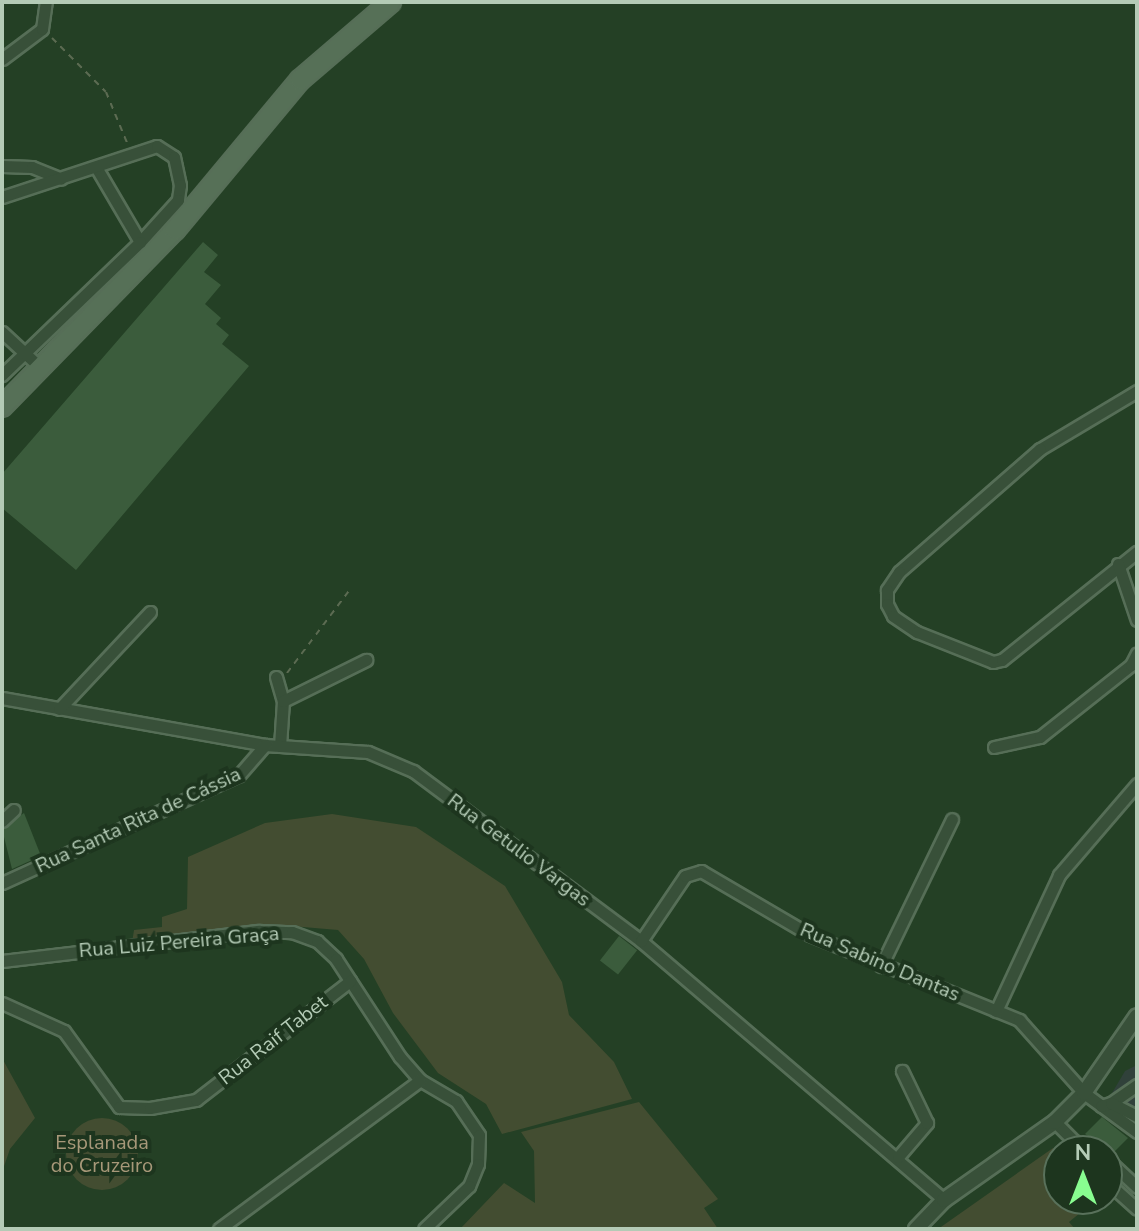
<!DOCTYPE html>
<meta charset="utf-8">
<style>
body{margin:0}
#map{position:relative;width:1139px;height:1231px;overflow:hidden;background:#244025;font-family:"Nunito Sans",sans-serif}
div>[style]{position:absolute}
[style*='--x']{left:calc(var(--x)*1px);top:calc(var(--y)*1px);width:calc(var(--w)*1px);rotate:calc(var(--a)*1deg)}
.medical>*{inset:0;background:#30413a}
.green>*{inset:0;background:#434d31}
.round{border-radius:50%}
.building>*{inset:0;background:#3b5c3c;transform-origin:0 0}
.path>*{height:2px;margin-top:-1px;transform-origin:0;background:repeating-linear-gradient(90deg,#5c6b52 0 6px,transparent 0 12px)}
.roads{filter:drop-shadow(2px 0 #566e57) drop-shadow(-2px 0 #566e57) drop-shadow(0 2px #566e57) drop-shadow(0 -2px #566e57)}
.minor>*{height:11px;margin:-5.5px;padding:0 5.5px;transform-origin:5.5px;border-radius:5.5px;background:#385039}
.tertiary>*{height:14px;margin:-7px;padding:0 7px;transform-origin:7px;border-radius:7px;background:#385039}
.primary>*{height:18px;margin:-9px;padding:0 9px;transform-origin:9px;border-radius:9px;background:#567057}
span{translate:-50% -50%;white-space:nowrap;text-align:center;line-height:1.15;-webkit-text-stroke:8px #1d351e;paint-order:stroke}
.street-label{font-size:20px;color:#b4cbb6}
.park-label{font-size:20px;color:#a79879}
.frame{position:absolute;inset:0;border:4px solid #b4cbb6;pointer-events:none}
.north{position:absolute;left:1043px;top:1135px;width:80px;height:80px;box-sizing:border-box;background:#1d351e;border:2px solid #59715b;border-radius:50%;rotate:0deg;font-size:22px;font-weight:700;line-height:32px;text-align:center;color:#b4cbb6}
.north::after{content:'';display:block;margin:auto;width:28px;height:36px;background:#88fd90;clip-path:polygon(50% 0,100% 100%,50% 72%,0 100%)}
</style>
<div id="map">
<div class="medical">
<div style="clip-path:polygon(1137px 1065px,1137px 1127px,1105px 1105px,1125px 1071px)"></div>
</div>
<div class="green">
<div style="clip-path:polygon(332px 814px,416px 827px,505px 886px,562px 982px,569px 1015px,614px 1062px,632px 1099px,502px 1134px,486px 1104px,438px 1073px,393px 1013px,364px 959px,338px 930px,268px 924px,132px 943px,134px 930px,162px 927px,162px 917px,187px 909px,188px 857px,265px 823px)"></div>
<div style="clip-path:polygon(2px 1058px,35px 1118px,10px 1149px,2px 1172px)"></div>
<div style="clip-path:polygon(639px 1102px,718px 1199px,704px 1208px,718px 1229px,460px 1229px,504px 1183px,535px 1203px,534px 1151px,521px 1132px)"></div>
<div class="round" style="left:66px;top:1118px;width:72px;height:72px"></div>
<div style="clip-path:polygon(1053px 1148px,1059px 1154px,1059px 1199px,1097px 1199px,1069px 1222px,1075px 1229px,938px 1229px)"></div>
</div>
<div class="building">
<div style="clip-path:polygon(203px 242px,218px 255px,204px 272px,221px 285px,205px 304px,221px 318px,216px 324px,229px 335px,222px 344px,249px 366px,76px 570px,2px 508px,2px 474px)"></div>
<div style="clip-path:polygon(24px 813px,41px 856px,12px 869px,2px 829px)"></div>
<div style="left:619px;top:936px;width:23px;height:31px;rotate:38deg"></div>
<div style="clip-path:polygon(1102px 1117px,1128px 1138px,1113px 1153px,1085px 1134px)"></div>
</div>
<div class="path">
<div style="--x:52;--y:38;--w:76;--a:45"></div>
<div style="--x:106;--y:92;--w:57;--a:67.5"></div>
<div style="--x:287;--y:673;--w:106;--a:-53"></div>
</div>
<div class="roads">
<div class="minor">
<div style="--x:2;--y:59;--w:50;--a:-36.9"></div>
<div style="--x:42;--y:29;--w:27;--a:-82"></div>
<div style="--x:2;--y:166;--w:30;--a:2"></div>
<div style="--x:32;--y:167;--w:31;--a:22"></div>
<div style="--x:96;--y:167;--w:87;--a:59.6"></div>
<div style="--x:2;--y:197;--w:163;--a:-18.2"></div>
<div style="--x:157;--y:146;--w:20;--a:33"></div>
<div style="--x:174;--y:157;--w:29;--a:78"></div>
<div style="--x:180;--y:185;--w:15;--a:98"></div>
<div style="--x:178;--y:200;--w:57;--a:132.1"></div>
<div style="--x:140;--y:242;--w:192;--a:136.1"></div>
<div style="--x:2;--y:332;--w:54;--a:42.8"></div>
<div style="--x:1137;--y:391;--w:113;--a:149.1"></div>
<div style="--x:1040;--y:449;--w:187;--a:138.9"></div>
<div style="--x:899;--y:572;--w:22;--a:124"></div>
<div style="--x:887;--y:590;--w:14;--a:90"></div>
<div style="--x:887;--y:604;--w:13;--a:63"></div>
<div style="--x:893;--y:616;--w:29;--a:34"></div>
<div style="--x:917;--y:632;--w:82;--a:21.5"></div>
<div style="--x:993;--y:662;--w:9;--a:-13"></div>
<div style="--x:1002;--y:660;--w:173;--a:-38.7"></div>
<div style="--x:1118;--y:564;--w:59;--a:71.3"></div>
<div style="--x:276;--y:677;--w:25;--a:74"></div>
<div style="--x:283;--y:701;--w:45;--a:93.8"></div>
<div style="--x:2;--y:698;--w:267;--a:10.1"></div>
<div style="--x:265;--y:745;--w:103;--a:3.9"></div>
<div style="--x:368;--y:752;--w:49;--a:22.9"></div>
<div style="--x:413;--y:771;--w:284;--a:36.7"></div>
<div style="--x:641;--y:941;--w:399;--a:40.5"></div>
<div style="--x:283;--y:701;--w:93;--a:-26.3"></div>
<div style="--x:59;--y:709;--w:133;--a:-46.8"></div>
<div style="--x:994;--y:747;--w:47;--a:-12.3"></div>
<div style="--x:1040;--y:737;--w:116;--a:-38.4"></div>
<div style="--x:1131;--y:665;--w:13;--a:-63"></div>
<div style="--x:2;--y:821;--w:16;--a:-43"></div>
<div style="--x:2;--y:883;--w:260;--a:-24.5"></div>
<div style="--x:239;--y:775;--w:40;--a:-49"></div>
<div style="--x:641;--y:941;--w:78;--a:-55.9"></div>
<div style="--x:685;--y:876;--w:17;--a:-17"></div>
<div style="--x:701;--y:871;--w:126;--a:30.4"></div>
<div style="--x:810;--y:935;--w:226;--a:22.1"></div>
<div style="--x:1019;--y:1020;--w:98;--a:48.3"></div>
<div style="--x:1084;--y:1093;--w:66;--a:36.3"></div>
<div style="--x:2;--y:961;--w:259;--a:-6.7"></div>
<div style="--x:259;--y:931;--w:33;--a:2"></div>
<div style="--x:292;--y:932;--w:27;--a:20"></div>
<div style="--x:317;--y:941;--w:26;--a:43"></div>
<div style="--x:336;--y:959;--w:117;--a:56.9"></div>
<div style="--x:400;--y:1057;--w:30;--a:49"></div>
<div style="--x:420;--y:1080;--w:42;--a:30.3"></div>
<div style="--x:456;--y:1101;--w:41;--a:55.9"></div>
<div style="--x:479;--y:1135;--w:29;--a:92"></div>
<div style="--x:478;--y:1164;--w:24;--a:112"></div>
<div style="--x:469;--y:1186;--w:62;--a:136.3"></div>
<div style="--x:881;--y:966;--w:163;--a:-64.2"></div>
<div style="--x:2;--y:1003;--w:68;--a:24.3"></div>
<div style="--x:64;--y:1031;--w:94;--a:54.1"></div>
<div style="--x:119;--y:1107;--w:31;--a:2"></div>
<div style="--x:150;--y:1108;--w:47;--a:-9.9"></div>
<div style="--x:196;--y:1100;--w:195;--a:-37.7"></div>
<div style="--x:996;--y:1011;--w:150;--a:-65.1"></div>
<div style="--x:1059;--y:875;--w:120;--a:-49.4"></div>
<div style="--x:1111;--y:1103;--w:32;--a:-35"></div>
<div style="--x:1101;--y:1106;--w:10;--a:-17"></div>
<div style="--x:1111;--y:1103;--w:29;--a:27"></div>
<div style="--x:1055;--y:1122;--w:27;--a:45"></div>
<div style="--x:1074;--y:1141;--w:10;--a:84"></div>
<div style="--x:1074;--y:1141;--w:26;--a:23"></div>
<div style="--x:898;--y:1157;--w:45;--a:-49.5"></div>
<div style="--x:927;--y:1123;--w:58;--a:-115.7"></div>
<div style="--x:1107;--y:1159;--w:41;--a:43"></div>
<div style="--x:1107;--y:1182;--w:40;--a:42"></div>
<div style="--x:219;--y:1229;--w:250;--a:-36.5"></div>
</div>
<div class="tertiary">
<div style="--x:916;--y:1229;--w:40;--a:-46"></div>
<div style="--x:944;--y:1200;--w:136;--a:-35.1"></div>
<div style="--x:1055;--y:1122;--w:41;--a:-45"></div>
<div style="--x:1084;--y:1093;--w:93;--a:-55.5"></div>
</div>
<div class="primary">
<div style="--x:2;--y:407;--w:248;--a:-45.7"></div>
<div style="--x:175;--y:230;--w:195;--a:-50.2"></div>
<div style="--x:300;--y:80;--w:120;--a:-40.6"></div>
</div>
</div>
<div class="street-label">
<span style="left:138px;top:820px;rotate:-25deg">Rua Santa Rita de Cássia</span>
<span style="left:519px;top:850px;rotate:37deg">Rua Getulio Vargas</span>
<span style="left:179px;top:942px;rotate:-5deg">Rua Luiz Pereira Graça</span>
<span style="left:880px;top:962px;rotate:23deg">Rua Sabino Dantas</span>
<span style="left:273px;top:1040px;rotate:-38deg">Rua Raif Tabet</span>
</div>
<div class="park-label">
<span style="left:102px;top:1154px">Esplanada<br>do Cruzeiro</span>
</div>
<div class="frame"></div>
<div class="north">N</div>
</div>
